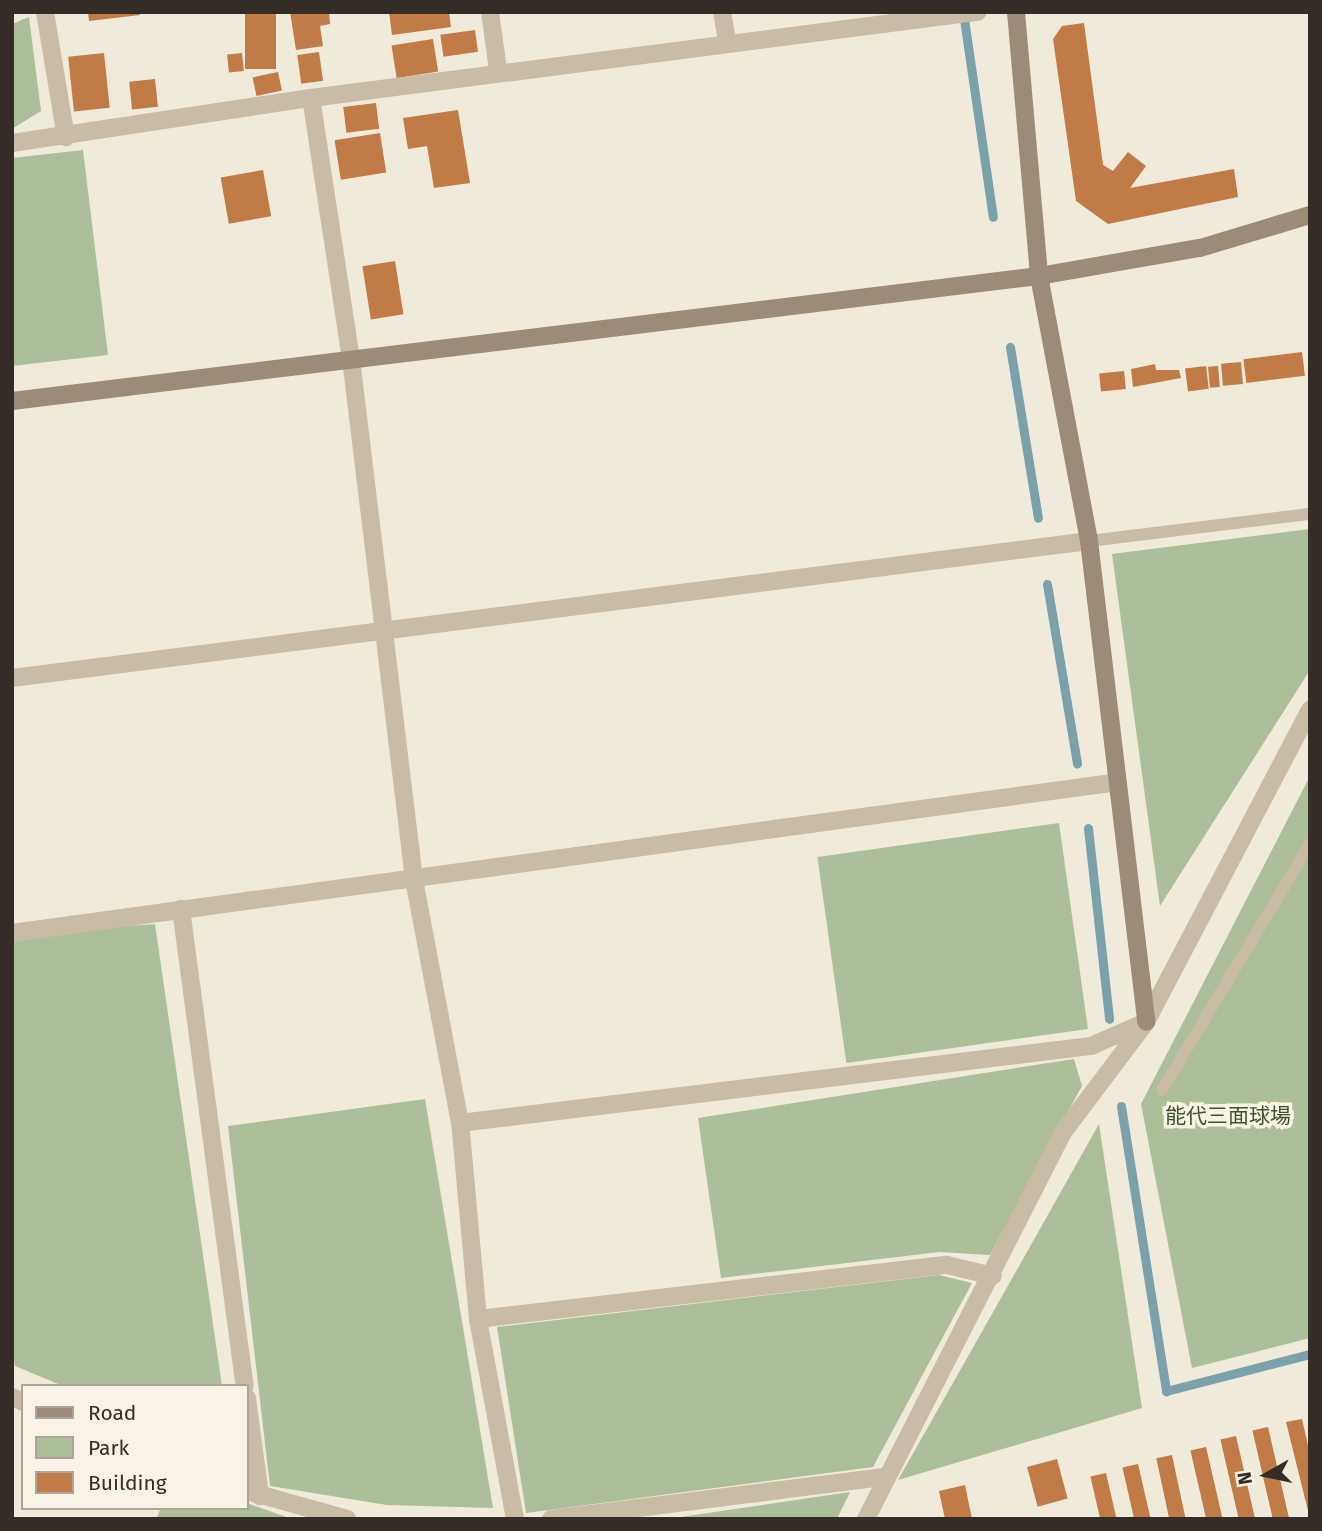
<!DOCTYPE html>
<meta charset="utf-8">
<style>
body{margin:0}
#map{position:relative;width:1322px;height:1531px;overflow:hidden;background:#f0eada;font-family:"Fira Sans","Noto Sans JP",sans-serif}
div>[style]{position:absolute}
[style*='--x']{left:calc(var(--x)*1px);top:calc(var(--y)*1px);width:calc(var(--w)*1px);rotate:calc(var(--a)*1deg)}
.green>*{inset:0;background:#acbf9a;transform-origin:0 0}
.stream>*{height:9px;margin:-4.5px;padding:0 4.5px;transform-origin:4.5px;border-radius:4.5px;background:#7aa1ac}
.building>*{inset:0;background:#c17b47;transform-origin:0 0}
.lane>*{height:12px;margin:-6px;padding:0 6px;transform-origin:6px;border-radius:6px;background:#c8bca6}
.street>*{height:18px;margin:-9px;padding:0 9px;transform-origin:9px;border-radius:9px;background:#c8bca6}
.secondary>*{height:18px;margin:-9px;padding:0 9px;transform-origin:9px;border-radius:9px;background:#9b8b78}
span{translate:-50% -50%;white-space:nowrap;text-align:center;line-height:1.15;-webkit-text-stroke:7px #f8f3e6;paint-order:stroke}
.park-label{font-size:21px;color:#3d512b}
.frame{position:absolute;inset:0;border:14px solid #342d27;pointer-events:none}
.legend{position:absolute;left:21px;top:1384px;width:228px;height:126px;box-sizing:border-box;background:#f8f3e6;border:2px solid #aaa49a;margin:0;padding:9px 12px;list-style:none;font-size:21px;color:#342d27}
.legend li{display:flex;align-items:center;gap:14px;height:35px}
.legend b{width:35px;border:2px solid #aaa49a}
.north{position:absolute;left:1231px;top:1440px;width:70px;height:70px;-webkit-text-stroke:5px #f8f3e6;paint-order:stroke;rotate:261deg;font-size:19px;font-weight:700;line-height:28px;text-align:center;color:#342d27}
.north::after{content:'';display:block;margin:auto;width:24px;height:32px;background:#342d27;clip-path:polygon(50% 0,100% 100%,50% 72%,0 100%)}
</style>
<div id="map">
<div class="green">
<div style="clip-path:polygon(29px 17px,41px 111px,12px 129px,12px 24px)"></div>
<div style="clip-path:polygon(83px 150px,108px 355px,12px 366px,12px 158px)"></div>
<div style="clip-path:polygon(1310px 529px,1310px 670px,1160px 906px,1112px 554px)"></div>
<div style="clip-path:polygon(1310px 776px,1310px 1338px,1192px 1368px,1141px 1104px)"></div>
<div style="left:1059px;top:823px;width:208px;height:244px;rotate:82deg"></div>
<div style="clip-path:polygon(155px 924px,222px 1386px,63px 1386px,15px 1366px,12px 1348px,12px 935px)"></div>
<div style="clip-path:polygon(1074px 1059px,1082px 1086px,990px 1255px,939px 1252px,721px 1278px,698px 1118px)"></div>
<div style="clip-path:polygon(425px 1099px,493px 1508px,387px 1505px,270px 1486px,228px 1126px)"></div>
<div style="clip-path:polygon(1099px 1124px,1142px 1408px,898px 1480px,992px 1314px)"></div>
<div style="clip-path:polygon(939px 1275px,972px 1283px,873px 1467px,526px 1513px,497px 1327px)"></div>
<div style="clip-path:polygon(850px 1492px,837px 1519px,667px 1519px)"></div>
<div style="clip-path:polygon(247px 1503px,292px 1519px,156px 1519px,161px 1508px,247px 1508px)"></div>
</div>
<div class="stream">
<div style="--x:963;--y:12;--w:207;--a:81.7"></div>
<div style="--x:1010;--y:347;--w:173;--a:80.7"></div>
<div style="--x:1047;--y:584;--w:182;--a:80.5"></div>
<div style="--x:1088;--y:828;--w:192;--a:83.7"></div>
<div style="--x:1121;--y:1106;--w:289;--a:81"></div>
<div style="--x:1166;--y:1391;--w:149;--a:-14.4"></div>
</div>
<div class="building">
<div style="clip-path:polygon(88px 12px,140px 12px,140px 15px,89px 21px)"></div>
<div style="left:245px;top:12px;width:31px;height:57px"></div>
<div style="clip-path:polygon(290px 12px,329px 12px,330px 24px,320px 26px,323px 46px,296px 50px)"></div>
<div style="clip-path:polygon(389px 12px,449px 12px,451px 27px,392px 35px)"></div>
<div style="clip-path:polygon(1084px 23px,1103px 165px,1113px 171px,1128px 152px,1146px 166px,1130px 188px,1234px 169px,1238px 197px,1108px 224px,1076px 201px,1053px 39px,1062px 26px)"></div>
<div style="left:475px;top:30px;width:22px;height:35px;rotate:82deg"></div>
<div style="left:433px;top:39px;width:33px;height:42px;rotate:81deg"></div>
<div style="left:319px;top:52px;width:29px;height:22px;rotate:82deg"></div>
<div style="left:104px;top:53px;width:55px;height:36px;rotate:84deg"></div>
<div style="left:242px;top:53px;width:18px;height:15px;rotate:84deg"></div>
<div style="left:278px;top:72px;width:19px;height:26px;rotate:78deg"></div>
<div style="left:155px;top:79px;width:28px;height:26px;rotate:84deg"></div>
<div style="left:376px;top:103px;width:26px;height:33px;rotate:83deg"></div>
<div style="clip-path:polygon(458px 110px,470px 183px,434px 188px,427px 146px,408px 149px,403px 118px)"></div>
<div style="left:380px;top:133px;width:40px;height:46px;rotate:81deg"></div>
<div style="left:263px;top:170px;width:47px;height:43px;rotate:80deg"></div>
<div style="left:395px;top:261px;width:54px;height:33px;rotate:81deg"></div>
<div style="left:1302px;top:352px;width:24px;height:59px;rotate:83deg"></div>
<div style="left:1241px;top:362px;width:22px;height:20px;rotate:85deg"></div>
<div style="clip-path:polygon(1155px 364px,1156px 370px,1179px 370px,1181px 378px,1133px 387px,1131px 369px)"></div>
<div style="left:1206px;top:366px;width:23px;height:21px;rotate:83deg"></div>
<div style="left:1218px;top:366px;width:21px;height:10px;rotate:85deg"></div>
<div style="left:1124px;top:371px;width:18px;height:25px;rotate:84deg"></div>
<div style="clip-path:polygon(1302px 1419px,1310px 1454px,1310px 1519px,1286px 1422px)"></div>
<div style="left:1268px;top:1427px;width:95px;height:16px;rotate:77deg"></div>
<div style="left:1236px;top:1436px;width:85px;height:16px;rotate:77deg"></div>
<div style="left:1206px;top:1447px;width:74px;height:16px;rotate:77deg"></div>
<div style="left:1172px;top:1455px;width:66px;height:16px;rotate:78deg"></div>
<div style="left:1057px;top:1459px;width:41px;height:31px;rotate:75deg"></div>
<div style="left:1138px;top:1464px;width:57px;height:16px;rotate:77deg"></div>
<div style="left:1106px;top:1473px;width:47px;height:16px;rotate:77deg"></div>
<div style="clip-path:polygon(965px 1485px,972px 1519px,945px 1519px,939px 1491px)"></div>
</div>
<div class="lane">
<div style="--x:1089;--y:541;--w:223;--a:-7"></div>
<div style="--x:1162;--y:1090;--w:287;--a:-59"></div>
</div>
<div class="street">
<div style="--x:45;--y:12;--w:127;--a:80.5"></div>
<div style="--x:490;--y:12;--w:59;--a:82.1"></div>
<div style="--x:722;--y:12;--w:29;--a:80"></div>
<div style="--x:12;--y:143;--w:302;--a:-8.6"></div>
<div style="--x:12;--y:678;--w:1086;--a:-7.25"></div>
<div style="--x:181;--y:909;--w:481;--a:82.4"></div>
<div style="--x:12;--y:933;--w:1116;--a:-7.77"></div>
<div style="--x:460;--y:1123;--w:636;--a:-6.96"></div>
<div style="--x:1091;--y:1046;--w:60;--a:-23.6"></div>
<div style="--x:478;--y:1319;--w:472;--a:-6.6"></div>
<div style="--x:947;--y:1265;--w:47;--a:13.4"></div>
<div style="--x:12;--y:1397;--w:12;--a:24"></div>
<div style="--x:247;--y:1398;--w:99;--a:82.4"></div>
<div style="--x:247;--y:1491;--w:104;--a:15.6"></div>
<div style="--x:515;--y:1519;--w:203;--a:-100.5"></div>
<div style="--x:478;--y:1319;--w:197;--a:-95.2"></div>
<div style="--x:460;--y:1123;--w:248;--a:-100.7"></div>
<div style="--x:414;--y:879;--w:524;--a:-96.91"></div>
<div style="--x:351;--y:359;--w:264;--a:-98.7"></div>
<div style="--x:311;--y:98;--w:672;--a:-7.36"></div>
<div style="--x:551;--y:1519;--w:334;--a:-7.2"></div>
<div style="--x:866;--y:1519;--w:436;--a:-63"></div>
<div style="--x:1064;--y:1131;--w:136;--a:-53"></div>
<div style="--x:1146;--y:1022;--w:353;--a:-62.3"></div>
</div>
<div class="secondary">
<div style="--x:1016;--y:12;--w:265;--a:85"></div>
<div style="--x:1039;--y:276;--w:270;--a:79.3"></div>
<div style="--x:1089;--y:541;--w:484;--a:83.2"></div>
<div style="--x:12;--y:401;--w:1035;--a:-6.94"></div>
<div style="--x:1039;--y:276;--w:163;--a:-9.9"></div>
<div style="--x:1200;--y:248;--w:115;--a:-16.7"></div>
</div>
<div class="park-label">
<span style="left:1228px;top:1116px">能代三面球場</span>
</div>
<div class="frame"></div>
<ul class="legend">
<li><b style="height:9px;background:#9b8b78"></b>Road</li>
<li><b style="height:19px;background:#acbf9a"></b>Park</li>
<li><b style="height:19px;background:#c17b47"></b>Building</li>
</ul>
<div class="north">N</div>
</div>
